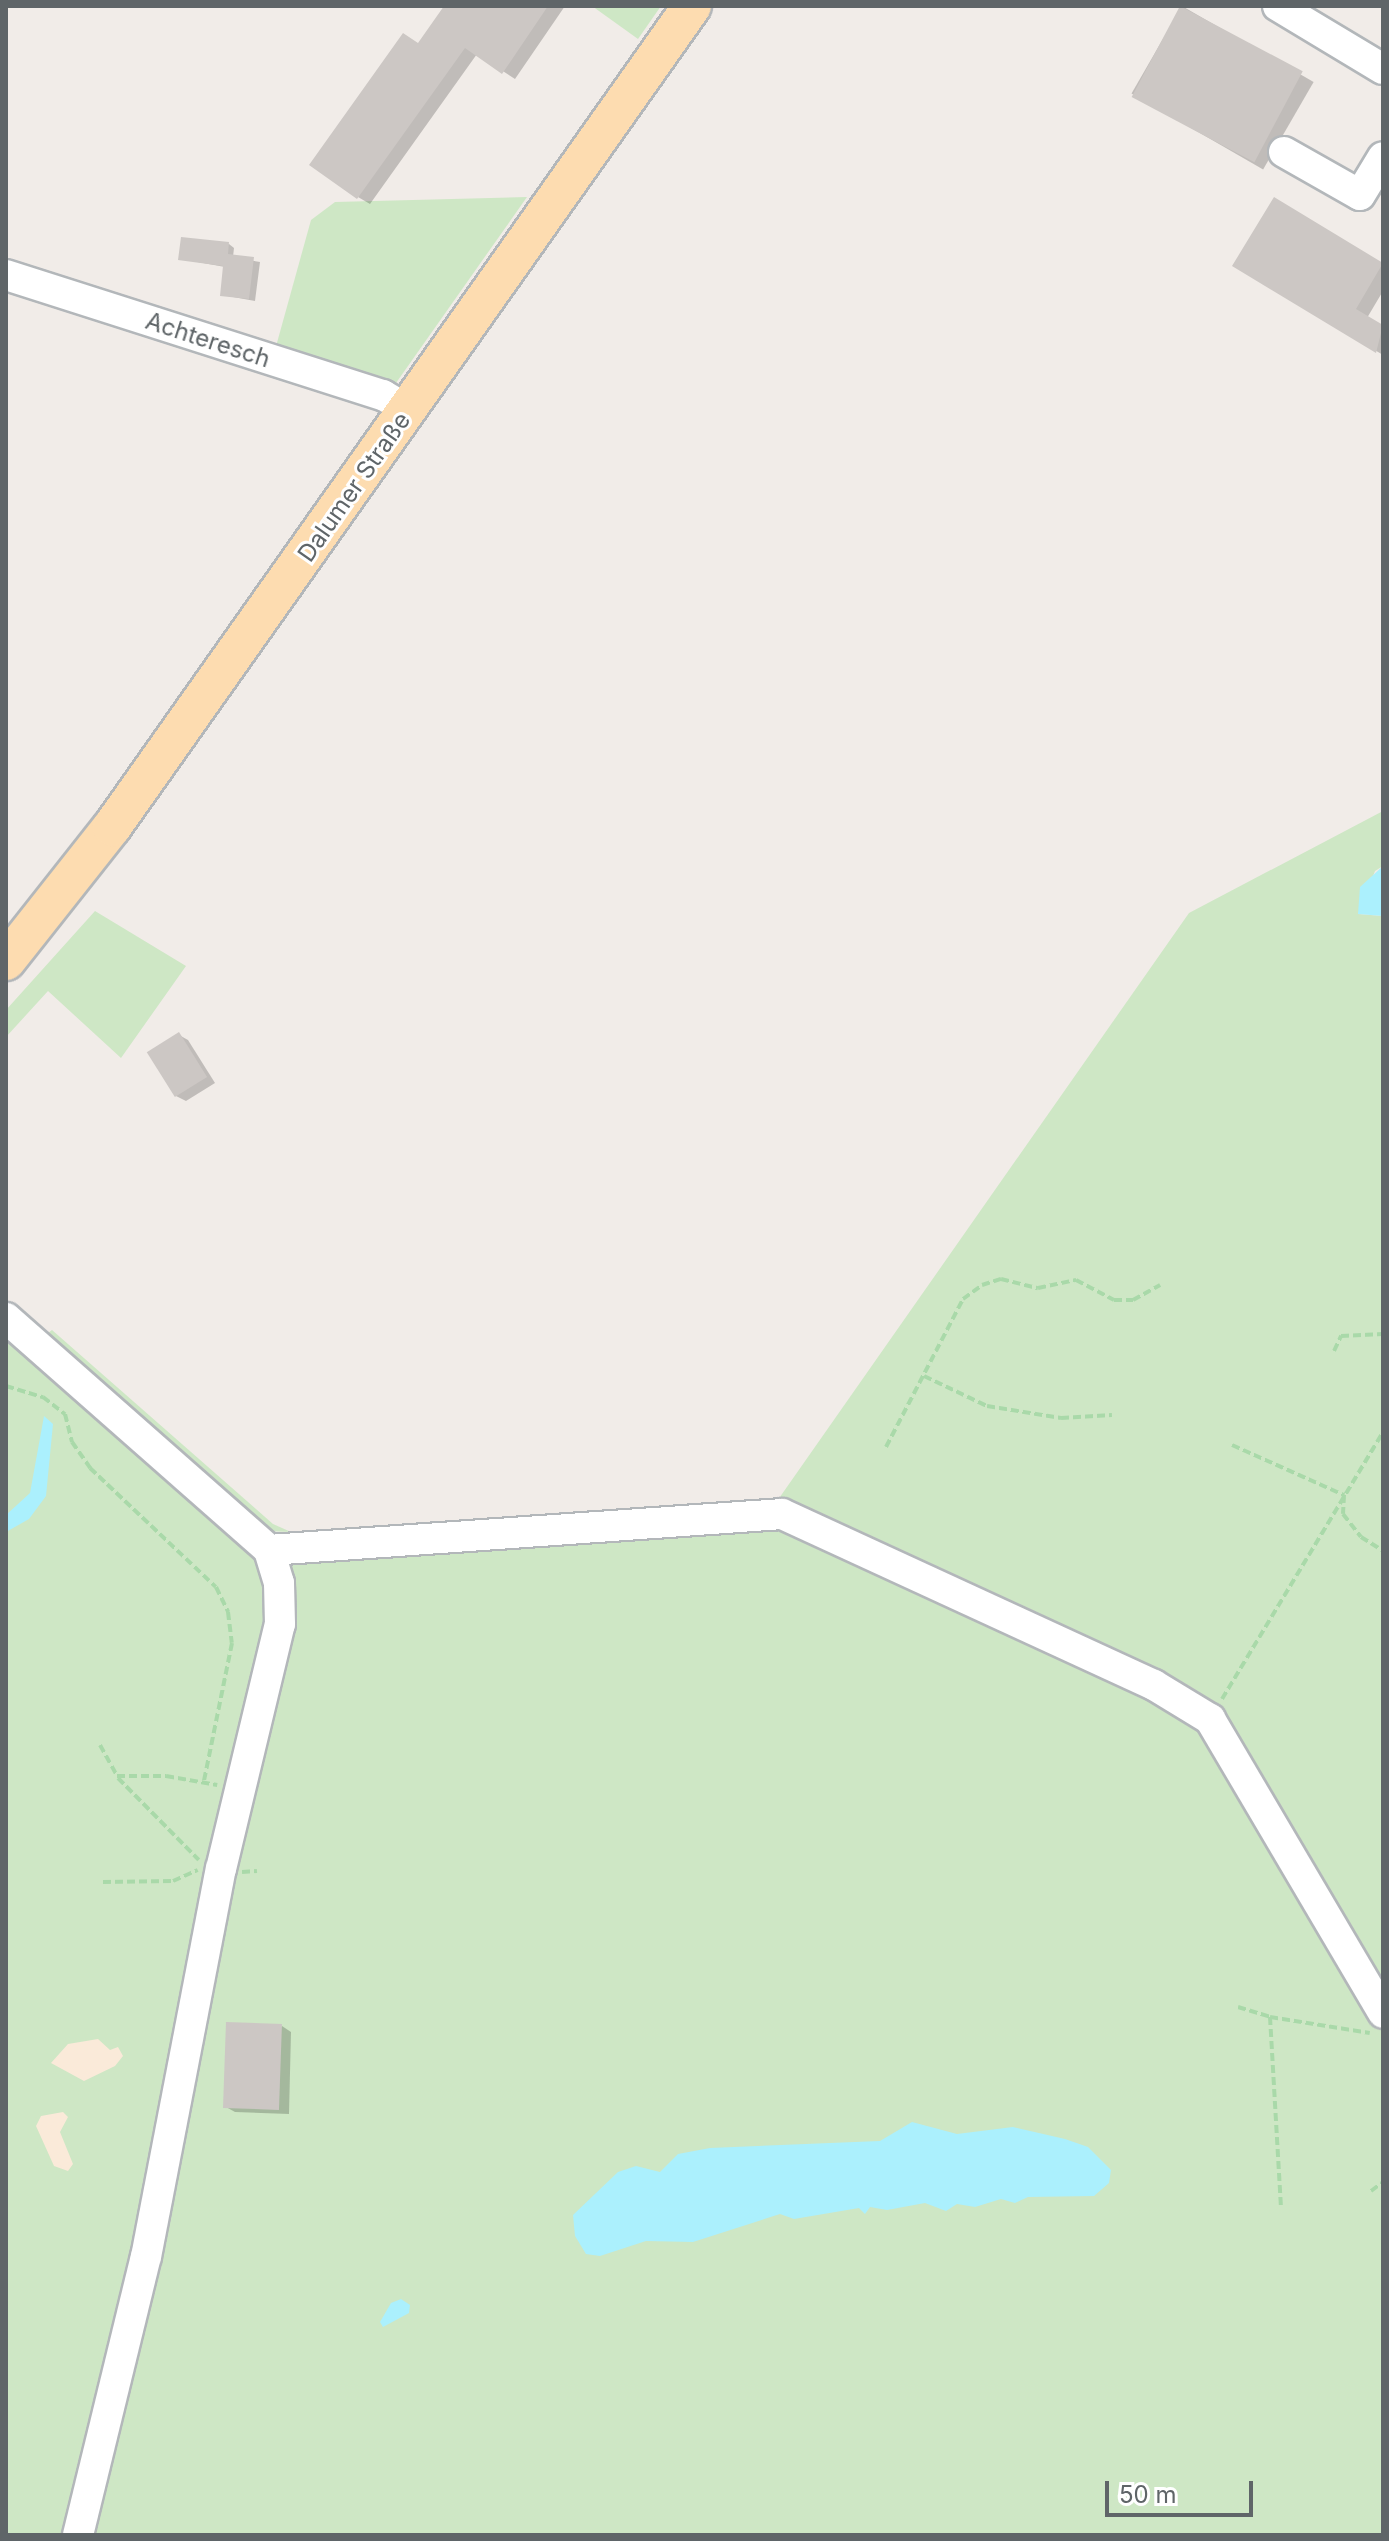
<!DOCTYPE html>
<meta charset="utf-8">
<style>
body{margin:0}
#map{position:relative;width:1389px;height:2541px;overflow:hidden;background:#f1ece8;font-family:Inter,sans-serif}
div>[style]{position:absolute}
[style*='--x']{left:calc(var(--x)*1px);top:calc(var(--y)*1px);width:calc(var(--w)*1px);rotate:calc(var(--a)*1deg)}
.green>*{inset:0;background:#cee7c5}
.sand>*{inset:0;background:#faead9}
.water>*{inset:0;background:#abf0fd}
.shadow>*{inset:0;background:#0003;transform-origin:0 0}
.building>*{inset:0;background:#ccc7c4;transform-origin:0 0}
.path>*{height:4px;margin-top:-2px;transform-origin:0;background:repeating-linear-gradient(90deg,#a9d9a9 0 8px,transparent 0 12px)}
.roads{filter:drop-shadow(2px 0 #b3b7ba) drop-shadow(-2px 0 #b3b7ba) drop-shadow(0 2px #b3b7ba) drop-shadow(0 -2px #b3b7ba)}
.minor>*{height:30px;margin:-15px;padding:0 15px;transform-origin:15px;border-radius:15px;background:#fff}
.major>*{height:38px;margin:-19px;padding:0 19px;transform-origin:19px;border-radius:19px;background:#fddcb0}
span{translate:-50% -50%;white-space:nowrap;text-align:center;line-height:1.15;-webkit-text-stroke:6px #fff;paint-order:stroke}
.street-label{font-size:24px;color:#5f6568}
.frame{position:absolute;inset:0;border:8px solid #5f6568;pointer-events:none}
.scale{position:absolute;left:1105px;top:2481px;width:148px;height:36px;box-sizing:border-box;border:4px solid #5f6568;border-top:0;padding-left:10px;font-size:24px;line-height:28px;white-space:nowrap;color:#5f6568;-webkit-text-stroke:6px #fff;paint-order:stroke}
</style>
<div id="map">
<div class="green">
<div style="clip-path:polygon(592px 6px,661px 6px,638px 39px)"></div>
<div style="clip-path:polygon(527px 197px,396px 383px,275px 350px,311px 220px,335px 202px)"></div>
<div style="clip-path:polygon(1383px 811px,1383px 866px,1375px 871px,1358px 914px,1383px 916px,1383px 2535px,6px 2535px,6px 1335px,256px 1559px,775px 1504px,1189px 913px)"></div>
<div style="clip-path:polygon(95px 911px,186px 966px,121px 1058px,48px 991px,6px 1037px,6px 1010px)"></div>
<div style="clip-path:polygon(52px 1330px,273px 1524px,291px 1532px,266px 1531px,40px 1339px)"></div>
</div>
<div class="sand">
<div style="clip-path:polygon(98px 2039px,110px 2050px,118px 2047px,123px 2056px,115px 2066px,84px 2081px,51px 2063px,68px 2044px)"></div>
<div style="clip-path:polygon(63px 2112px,68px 2117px,60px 2132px,73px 2164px,68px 2171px,54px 2166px,36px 2126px,41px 2116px)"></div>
</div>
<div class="water">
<div style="clip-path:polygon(1383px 866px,1383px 916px,1358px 914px,1360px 887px)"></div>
<div style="clip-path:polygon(44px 1416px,53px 1424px,46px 1496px,29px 1519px,6px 1532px,6px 1515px,30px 1493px)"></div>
<div style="clip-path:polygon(912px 2122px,957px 2134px,1013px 2127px,1065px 2139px,1088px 2147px,1111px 2170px,1109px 2183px,1094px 2196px,1028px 2197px,1015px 2203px,1001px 2199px,975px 2207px,957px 2204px,946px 2211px,925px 2203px,887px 2210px,870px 2207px,865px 2214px,859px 2208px,794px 2219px,780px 2214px,693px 2242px,646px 2241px,600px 2256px,586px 2254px,575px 2236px,573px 2215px,618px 2172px,636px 2166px,660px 2172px,678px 2154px,710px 2148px,880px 2141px)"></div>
<div style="clip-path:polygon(401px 2299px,410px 2305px,409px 2313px,383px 2327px,380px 2322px,391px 2303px)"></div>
</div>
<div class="shadow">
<div style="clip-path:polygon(446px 6px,565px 6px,515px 79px,477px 54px,370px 204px,358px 197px,419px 45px)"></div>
<div style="left:1182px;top:6px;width:152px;height:101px;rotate:30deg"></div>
<div style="clip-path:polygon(1274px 200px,1383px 265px,1383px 291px,1367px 318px,1383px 327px,1383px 355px,1235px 266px)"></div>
<div style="clip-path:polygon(229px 244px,234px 248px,233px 257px,260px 262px,255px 301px,222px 295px,225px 267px,181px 259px)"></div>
<div style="clip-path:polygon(179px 1035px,188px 1040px,215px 1083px,186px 1101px,176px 1096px)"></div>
<div style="clip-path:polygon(282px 2026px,291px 2032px,289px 2114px,235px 2112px,226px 2107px)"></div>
</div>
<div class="building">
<div style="clip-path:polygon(444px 6px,548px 6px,502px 74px,465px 48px,357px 199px,309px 165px,403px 33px,418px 43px)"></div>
<div style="left:1180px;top:6px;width:139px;height:103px;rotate:28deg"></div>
<div style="clip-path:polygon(1274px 197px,1383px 263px,1356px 309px,1383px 325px,1376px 353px,1232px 266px)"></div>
<div style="clip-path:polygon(181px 237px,229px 242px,228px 254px,254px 257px,249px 299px,220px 296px,223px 266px,178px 260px)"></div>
<div style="left:179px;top:1032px;width:53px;height:38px;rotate:58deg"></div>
<div style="left:226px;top:2022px;width:56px;height:86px;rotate:2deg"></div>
</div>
<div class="path">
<div style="--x:1334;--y:1351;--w:17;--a:-65"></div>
<div style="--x:1341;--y:1336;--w:42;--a:-2.7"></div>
<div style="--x:924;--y:1376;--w:70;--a:25.5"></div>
<div style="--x:987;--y:1406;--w:75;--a:9.2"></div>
<div style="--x:1061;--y:1418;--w:51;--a:-3.4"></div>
<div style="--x:6;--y:1386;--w:39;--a:17"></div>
<div style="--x:43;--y:1397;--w:28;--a:38"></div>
<div style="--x:65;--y:1414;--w:29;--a:76"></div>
<div style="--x:72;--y:1442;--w:32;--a:55"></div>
<div style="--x:90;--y:1468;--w:173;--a:43.4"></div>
<div style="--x:216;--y:1587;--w:28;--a:64"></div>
<div style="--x:228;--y:1612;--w:31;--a:83"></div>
<div style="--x:232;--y:1643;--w:141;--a:101.5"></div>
<div style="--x:1232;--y:1445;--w:123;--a:24.1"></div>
<div style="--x:1344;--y:1495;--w:19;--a:93"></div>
<div style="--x:1343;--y:1514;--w:29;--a:52"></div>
<div style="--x:1361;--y:1537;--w:26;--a:32"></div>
<div style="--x:886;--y:1447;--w:167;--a:-62.5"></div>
<div style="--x:963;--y:1299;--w:24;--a:-36"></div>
<div style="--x:982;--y:1285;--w:20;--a:-18"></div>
<div style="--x:1001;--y:1279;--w:38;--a:14"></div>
<div style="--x:1038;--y:1288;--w:39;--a:-12"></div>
<div style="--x:1076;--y:1280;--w:43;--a:27.8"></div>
<div style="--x:1114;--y:1300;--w:19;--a:0"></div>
<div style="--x:1133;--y:1300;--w:31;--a:-29"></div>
<div style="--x:1222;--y:1699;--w:312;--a:-58.9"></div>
<div style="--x:100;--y:1745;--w:35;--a:61"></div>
<div style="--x:117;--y:1776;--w:49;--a:0"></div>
<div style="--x:166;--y:1776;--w:52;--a:10"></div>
<div style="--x:118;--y:1778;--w:115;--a:45.4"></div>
<div style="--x:242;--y:1872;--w:15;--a:-4"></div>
<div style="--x:103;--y:1882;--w:70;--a:-0.8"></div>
<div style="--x:173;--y:1881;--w:27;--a:-24"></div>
<div style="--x:1238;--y:2007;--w:34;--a:17"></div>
<div style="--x:1270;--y:2017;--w:189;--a:86.7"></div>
<div style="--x:1270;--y:2017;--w:101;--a:9.1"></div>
<div style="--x:1371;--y:2191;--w:15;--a:-37"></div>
</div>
<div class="roads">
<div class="minor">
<div style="--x:1278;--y:6;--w:122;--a:31"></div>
<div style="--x:1284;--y:152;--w:87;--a:29.5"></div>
<div style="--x:1360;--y:195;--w:44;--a:-58.8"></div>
<div style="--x:6;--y:275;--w:396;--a:17.7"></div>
<div style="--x:383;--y:395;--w:29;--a:31"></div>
<div style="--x:6;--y:1318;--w:351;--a:41.4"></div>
<div style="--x:269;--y:1550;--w:514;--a:-4.01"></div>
<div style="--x:782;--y:1514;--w:409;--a:24.7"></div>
<div style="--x:1154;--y:1685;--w:66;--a:31.3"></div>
<div style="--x:1210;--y:1719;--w:341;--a:59.5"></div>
<div style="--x:78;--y:2535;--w:286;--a:-76.3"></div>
<div style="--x:146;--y:2257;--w:395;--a:-79.1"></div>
<div style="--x:221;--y:1869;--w:252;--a:-76.5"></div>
<div style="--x:280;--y:1624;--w:41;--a:-91.4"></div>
<div style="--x:279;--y:1583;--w:34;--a:-107"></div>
</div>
<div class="major">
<div style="--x:6;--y:961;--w:171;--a:-51.7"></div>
<div style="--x:112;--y:827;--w:1005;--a:-54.76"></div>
</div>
</div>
<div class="street-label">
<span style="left:208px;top:340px;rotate:18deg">Achteresch</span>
<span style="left:354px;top:487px;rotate:-55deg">Dalumer Straße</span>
</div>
<div class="frame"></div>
<div class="scale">50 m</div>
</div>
